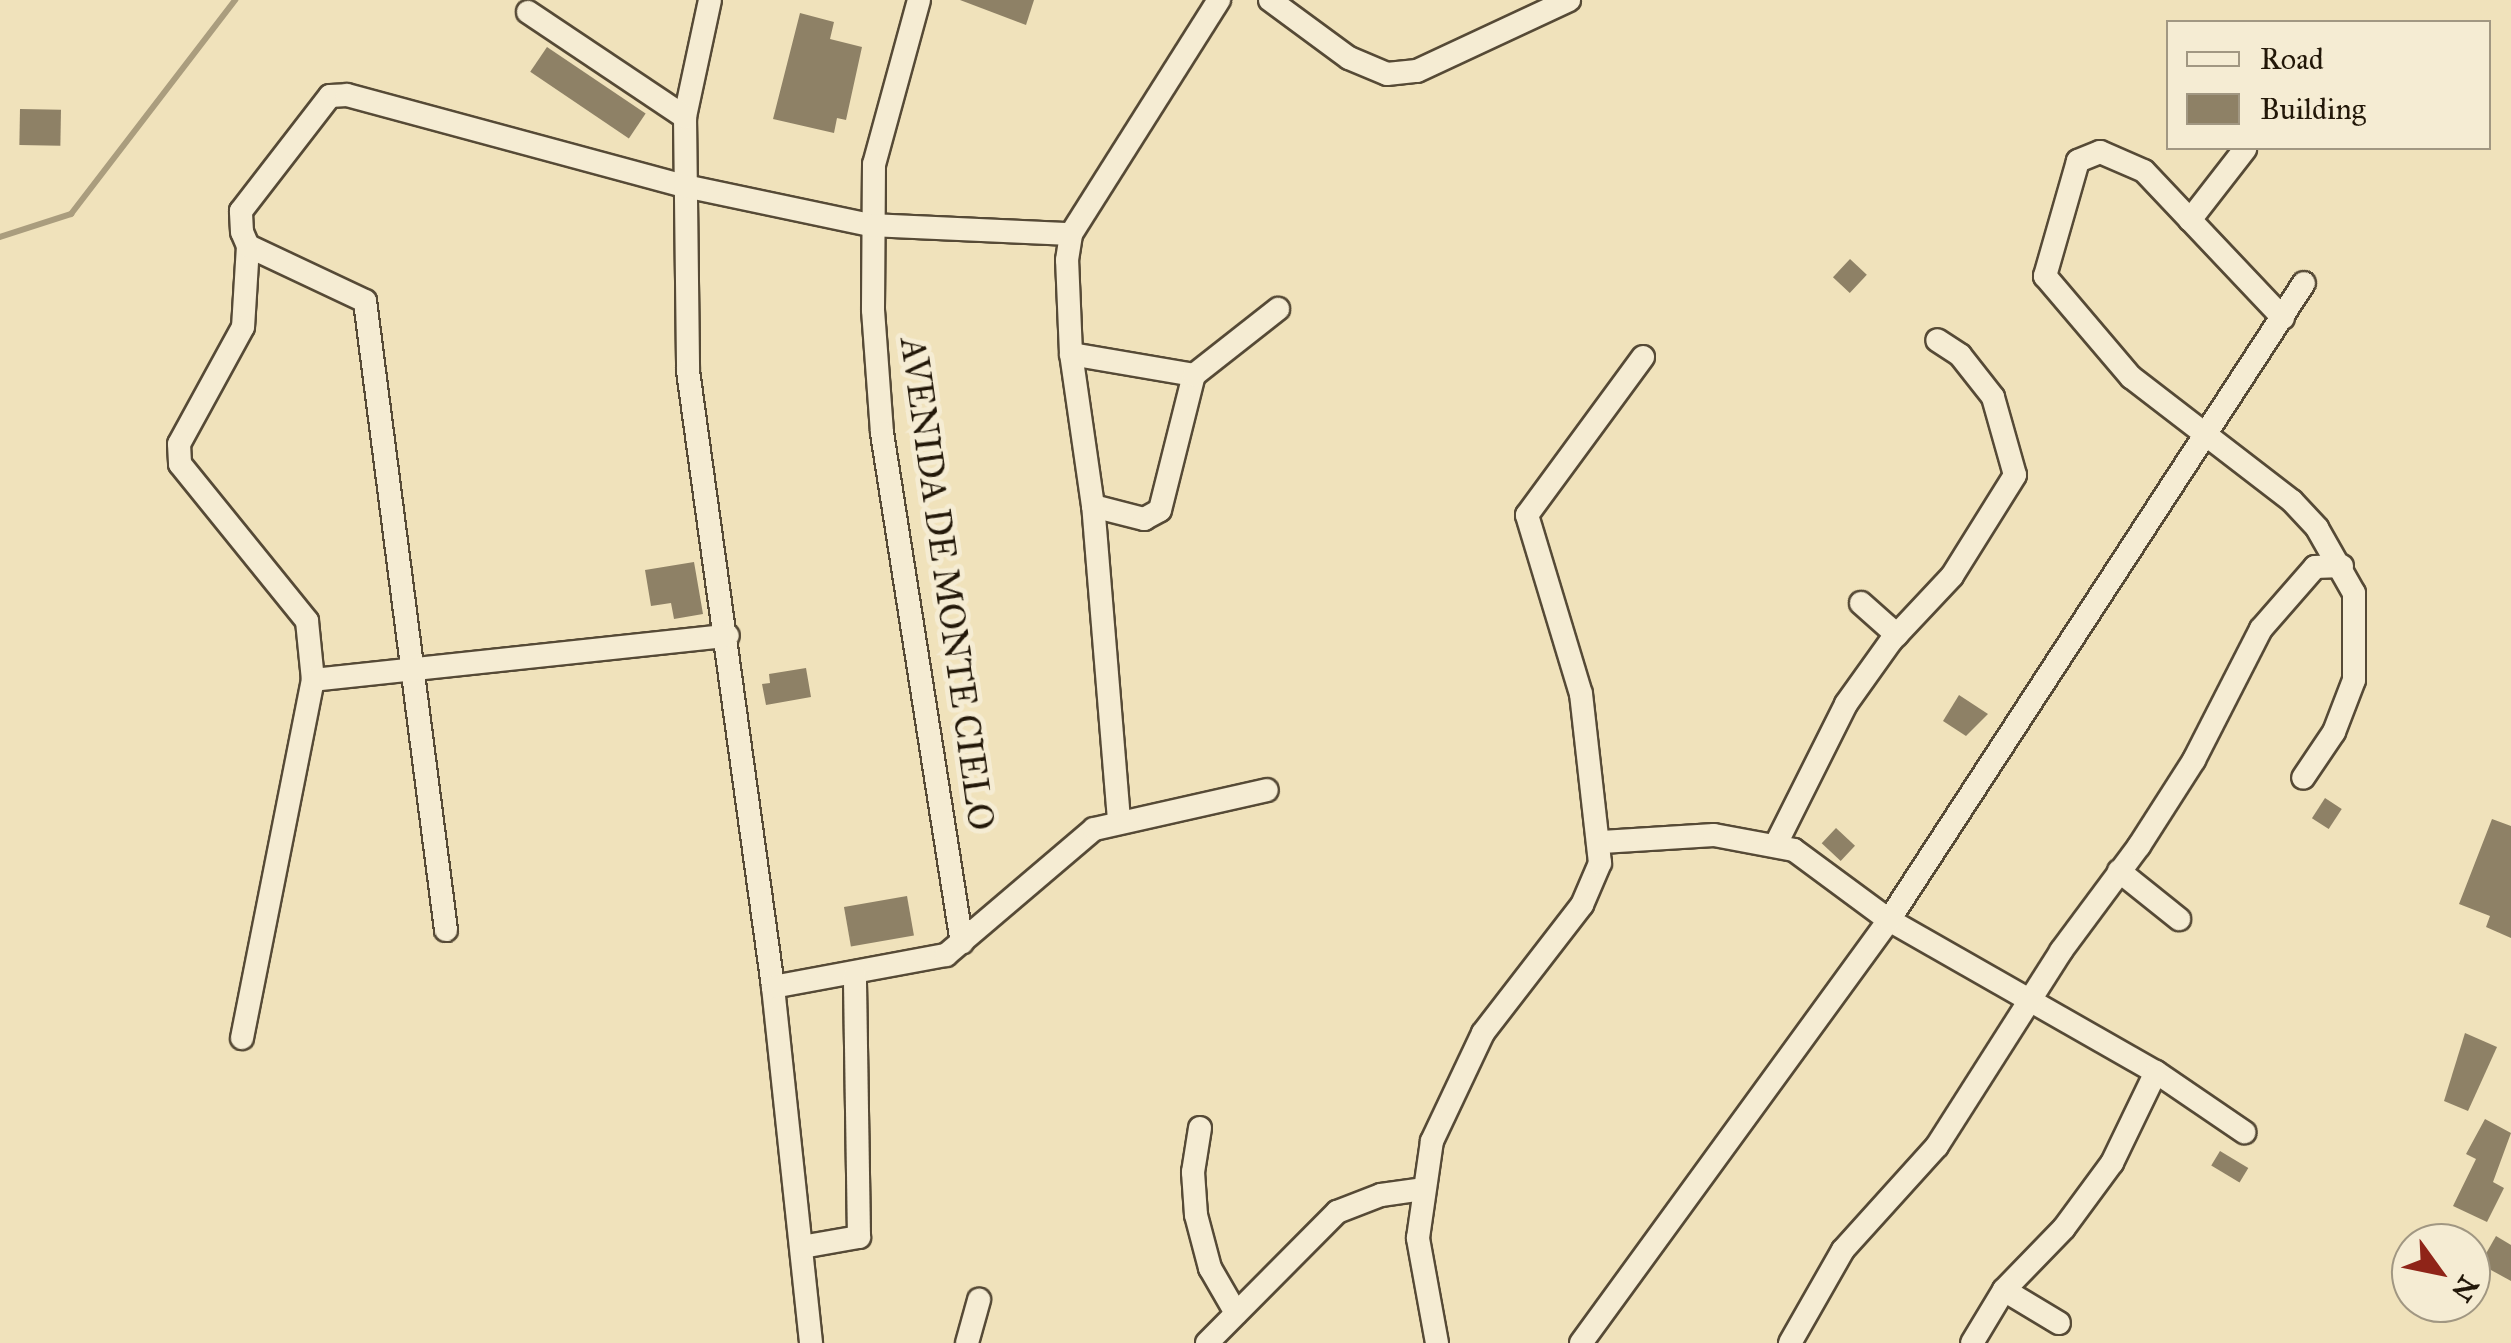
<!DOCTYPE html>
<style>
body{margin:0}
#map{position:relative;width:2511px;height:1343px;overflow:hidden;background:#f0e2bb;font-family:"IM FELL Great Primer",serif}
div>[style]{position:absolute}
[style*='--x']{left:calc(var(--x)*1px);top:calc(var(--y)*1px);width:calc(var(--w)*1px);rotate:calc(var(--a)*1deg)}
.stream>*{height:6px;margin:-3px;padding:0 3px;transform-origin:3px;border-radius:3px;background:#aa9d7e}
.building>*{inset:0;background:#8e8166;transform-origin:0 0}
.roads{filter:drop-shadow(2px 0 #564a36) drop-shadow(-2px 0 #564a36) drop-shadow(0 2px #564a36) drop-shadow(0 -2px #564a36)}
.street>*{height:22px;margin:-11px;padding:0 11px;transform-origin:11px;border-radius:11px;background:#f5ecd3}
span{translate:-50% -50%;white-space:nowrap;text-align:center;line-height:1.15;-webkit-text-stroke:10px #f5ecd3;paint-order:stroke}
.street-label{font-size:35px;color:#231809}
.legend{position:absolute;left:2166px;top:20px;width:325px;height:130px;box-sizing:border-box;background:#f5ecd3;border:2px solid #a19782;margin:0;padding:12px 18px;list-style:none;font-size:30px;color:#231809}
.legend li{display:flex;align-items:center;gap:20px;height:50px}
.legend b{width:50px;border:2px solid #a19782}
.north{position:absolute;left:2391px;top:1223px;width:100px;height:100px;box-sizing:border-box;background:#f5ecd3;border:2px solid #a19782;border-radius:50%;rotate:123deg;font-size:28px;font-weight:700;line-height:40px;text-align:center;color:#231809}
.north::after{content:'';display:block;margin:auto;width:35px;height:45px;background:#8f2418;clip-path:polygon(50% 0,100% 100%,50% 72%,0 100%)}
</style>
<div id="map">
<div class="stream">
<div style="--x:0;--y:237;--w:75;--a:-17.9"></div>
<div style="--x:71;--y:214;--w:270;--a:-52.5"></div>
</div>
<div class="building">
<div style="clip-path:polygon(960px 0,1034px 0,1026px 25px)"></div>
<div style="clip-path:polygon(800px 13px,834px 22px,830px 39px,862px 47px,846px 120px,837px 118px,834px 133px,773px 119px)"></div>
<div style="left:547px;top:47px;width:119px;height:30px;rotate:34deg"></div>
<div style="left:20px;top:109px;width:41px;height:36px;rotate:1deg"></div>
<div style="left:1850px;top:259px;width:23px;height:25px;rotate:43deg"></div>
<div style="clip-path:polygon(694px 562px,703px 614px,674px 619px,671px 603px,651px 606px,645px 570px)"></div>
<div style="clip-path:polygon(806px 668px,811px 697px,766px 705px,762px 684px,770px 683px,769px 674px)"></div>
<div style="clip-path:polygon(1959px 695px,1988px 714px,1966px 736px,1943px 721px)"></div>
<div style="left:2325px;top:798px;width:20px;height:24px;rotate:33deg"></div>
<div style="clip-path:polygon(2492px 819px,2511px 826px,2511px 938px,2486px 927px,2490px 916px,2459px 904px)"></div>
<div style="left:1836px;top:828px;width:26px;height:21px;rotate:43deg"></div>
<div style="left:907px;top:896px;width:40px;height:64px;rotate:80deg"></div>
<div style="clip-path:polygon(2465px 1033px,2497px 1047px,2468px 1111px,2444px 1101px)"></div>
<div style="clip-path:polygon(2485px 1119px,2511px 1133px,2493px 1182px,2504px 1188px,2487px 1222px,2453px 1206px,2476px 1159px,2466px 1154px)"></div>
<div style="left:2220px;top:1151px;width:33px;height:17px;rotate:31deg"></div>
<div style="clip-path:polygon(2496px 1236px,2511px 1245px,2511px 1281px,2480px 1264px)"></div>
</div>
<div class="roads">
<div class="street">
<div style="--x:710;--y:0;--w:120;--a:102.1"></div>
<div style="--x:685;--y:117;--w:254;--a:89.3"></div>
<div style="--x:688;--y:371;--w:622;--a:82.14"></div>
<div style="--x:773;--y:987;--w:358;--a:83.9"></div>
<div style="--x:919;--y:0;--w:170;--a:105.3"></div>
<div style="--x:874;--y:164;--w:146;--a:90.4"></div>
<div style="--x:873;--y:310;--w:123;--a:85.8"></div>
<div style="--x:882;--y:433;--w:516;--a:81.09"></div>
<div style="--x:1270;--y:0;--w:98;--a:36.3"></div>
<div style="--x:1349;--y:58;--w:41;--a:22.8"></div>
<div style="--x:1387;--y:74;--w:30;--a:-6"></div>
<div style="--x:1417;--y:71;--w:168;--a:-25"></div>
<div style="--x:528;--y:12;--w:189;--a:33.8"></div>
<div style="--x:2190;--y:220;--w:90;--a:-52.2"></div>
<div style="--x:248;--y:246;--w:81;--a:93.5"></div>
<div style="--x:243;--y:327;--w:133;--a:118.7"></div>
<div style="--x:179;--y:444;--w:20;--a:87"></div>
<div style="--x:180;--y:464;--w:202;--a:51"></div>
<div style="--x:307;--y:621;--w:59;--a:84.2"></div>
<div style="--x:2283;--y:318;--w:202;--a:-133.4"></div>
<div style="--x:2144;--y:171;--w:48;--a:-156.6"></div>
<div style="--x:2100;--y:152;--w:24;--a:158"></div>
<div style="--x:2078;--y:161;--w:120;--a:106"></div>
<div style="--x:2045;--y:276;--w:133;--a:49.6"></div>
<div style="--x:2131;--y:377;--w:203;--a:37.6"></div>
<div style="--x:2292;--y:501;--w:37;--a:47"></div>
<div style="--x:2317;--y:528;--w:75;--a:60.4"></div>
<div style="--x:2354;--y:593;--w:87;--a:90"></div>
<div style="--x:2354;--y:680;--w:56;--a:111"></div>
<div style="--x:2334;--y:732;--w:55;--a:124"></div>
<div style="--x:1071;--y:354;--w:125;--a:9.7"></div>
<div style="--x:1093;--y:506;--w:53;--a:14.3"></div>
<div style="--x:1144;--y:519;--w:18;--a:-29"></div>
<div style="--x:1160;--y:510;--w:139;--a:-75.9"></div>
<div style="--x:1194;--y:375;--w:107;--a:-38.2"></div>
<div style="--x:1861;--y:603;--w:48;--a:41.6"></div>
<div style="--x:1119;--y:820;--w:315;--a:-94.7"></div>
<div style="--x:1093;--y:506;--w:154;--a:-98.2"></div>
<div style="--x:1071;--y:354;--w:94;--a:-92.4"></div>
<div style="--x:1067;--y:260;--w:26;--a:-81"></div>
<div style="--x:1071;--y:234;--w:277;--a:-57.7"></div>
<div style="--x:1602;--y:842;--w:112;--a:-3.6"></div>
<div style="--x:1714;--y:835;--w:81;--a:10.6"></div>
<div style="--x:1794;--y:850;--w:118;--a:36.4"></div>
<div style="--x:1889;--y:920;--w:307;--a:29.7"></div>
<div style="--x:2156;--y:1072;--w:107;--a:34.3"></div>
<div style="--x:1776;--y:844;--w:157;--a:-63.4"></div>
<div style="--x:1846;--y:704;--w:77;--a:-54.5"></div>
<div style="--x:1891;--y:641;--w:89;--a:-46.8"></div>
<div style="--x:1952;--y:576;--w:119;--a:-58"></div>
<div style="--x:2015;--y:475;--w:81;--a:-105.8"></div>
<div style="--x:1993;--y:397;--w:53;--a:-128.2"></div>
<div style="--x:1960;--y:355;--w:27;--a:-147"></div>
<div style="--x:2119;--y:871;--w:77;--a:38.7"></div>
<div style="--x:446;--y:930;--w:634;--a:-97.34"></div>
<div style="--x:365;--y:301;--w:129;--a:-154.8"></div>
<div style="--x:248;--y:246;--w:15;--a:-113"></div>
<div style="--x:242;--y:232;--w:21;--a:-93"></div>
<div style="--x:241;--y:211;--w:145;--a:-52.3"></div>
<div style="--x:330;--y:96;--w:17;--a:-3"></div>
<div style="--x:347;--y:95;--w:350;--a:15.1"></div>
<div style="--x:685;--y:186;--w:189;--a:11.9"></div>
<div style="--x:870;--y:225;--w:201;--a:2.6"></div>
<div style="--x:773;--y:987;--w:176;--a:-10.5"></div>
<div style="--x:946;--y:955;--w:194;--a:-40.4"></div>
<div style="--x:1094;--y:829;--w:177;--a:-12.7"></div>
<div style="--x:242;--y:1038;--w:365;--a:-78.8"></div>
<div style="--x:313;--y:680;--w:417;--a:-6.1"></div>
<div style="--x:1200;--y:1128;--w:45;--a:99"></div>
<div style="--x:1193;--y:1172;--w:43;--a:86"></div>
<div style="--x:1196;--y:1215;--w:55;--a:75.2"></div>
<div style="--x:1210;--y:1268;--w:52;--a:60"></div>
<div style="--x:802;--y:1247;--w:58;--a:-10"></div>
<div style="--x:859;--y:1237;--w:261;--a:-90.9"></div>
<div style="--x:2004;--y:1290;--w:64;--a:31"></div>
<div style="--x:967;--y:1343;--w:45;--a:-74.4"></div>
<div style="--x:1207;--y:1343;--w:185;--a:-45.2"></div>
<div style="--x:1337;--y:1212;--w:47;--a:-21.1"></div>
<div style="--x:1381;--y:1195;--w:42;--a:-8.1"></div>
<div style="--x:1437;--y:1343;--w:107;--a:-100.3"></div>
<div style="--x:1418;--y:1238;--w:98;--a:-81.8"></div>
<div style="--x:1432;--y:1141;--w:119;--a:-64.7"></div>
<div style="--x:1483;--y:1033;--w:162;--a:-52.3"></div>
<div style="--x:1582;--y:905;--w:46;--a:-66.8"></div>
<div style="--x:1600;--y:863;--w:170;--a:-96.4"></div>
<div style="--x:1581;--y:694;--w:187;--a:-106.8"></div>
<div style="--x:1527;--y:515;--w:196;--a:-53.7"></div>
<div style="--x:1581;--y:1343;--w:523;--a:-53.94"></div>
<div style="--x:1889;--y:920;--w:760;--a:-56.92"></div>
<div style="--x:1790;--y:1343;--w:107;--a:-60.3"></div>
<div style="--x:1843;--y:1250;--w:140;--a:-47.9"></div>
<div style="--x:1937;--y:1146;--w:231;--a:-57.5"></div>
<div style="--x:2061;--y:951;--w:131;--a:-53.4"></div>
<div style="--x:2139;--y:846;--w:102;--a:-57.4"></div>
<div style="--x:2194;--y:760;--w:147;--a:-62.9"></div>
<div style="--x:2261;--y:629;--w:82;--a:-48.9"></div>
<div style="--x:2315;--y:567;--w:27;--a:-2"></div>
<div style="--x:1972;--y:1343;--w:62;--a:-58.9"></div>
<div style="--x:2004;--y:1290;--w:86;--a:-45.9"></div>
<div style="--x:2064;--y:1228;--w:81;--a:-53.6"></div>
<div style="--x:2112;--y:1163;--w:101;--a:-64.2"></div>
</div>
</div>
<div class="street-label">
<span style="left:946px;top:584px;rotate:82deg">AVENIDA DE MONTE CIELO</span>
</div>
<ul class="legend">
<li><b style="height:12px;background:#f5ecd3"></b>Road</li>
<li><b style="height:28px;background:#8e8166"></b>Building</li>
</ul>
<div class="north">N</div>
</div>
